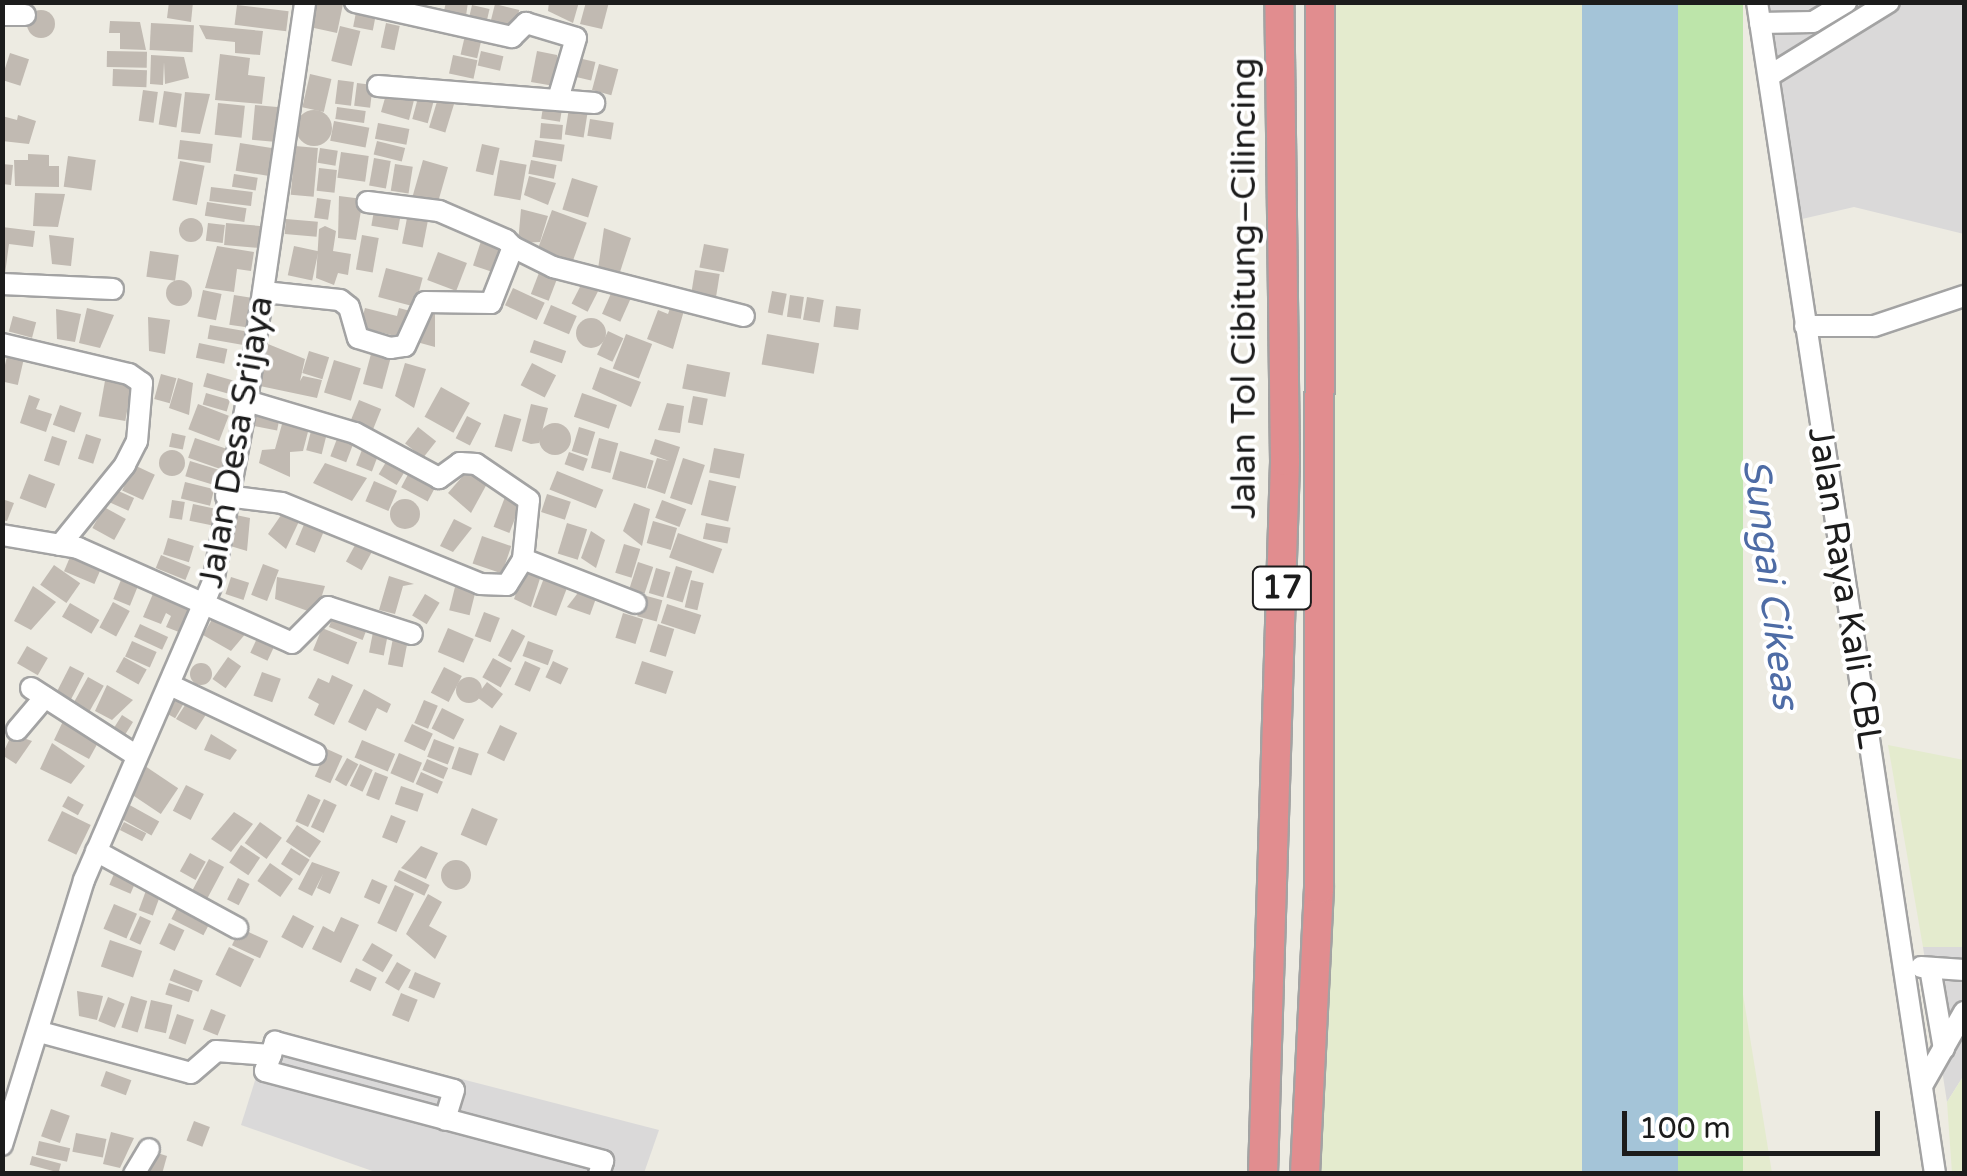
<!DOCTYPE html>
<meta charset="utf-8">
<style>
body{margin:0}
#map{position:relative;width:1967px;height:1176px;overflow:hidden;background:#edebe2;font-family:"Varela Round",sans-serif}
div>[style]{position:absolute}
[style*='--x']{left:calc(var(--x)*1px);top:calc(var(--y)*1px);width:calc(var(--w)*1px);rotate:calc(var(--a)*1deg)}
.residential>*{inset:0;background:#dad9d9}
.farmland>*{inset:0;background:#e4ebce}
.grass>*{inset:0;background:#bde5aa;transform-origin:0 0}
.water>*{inset:0;background:#a4c4d8;transform-origin:0 0}
.building>*{inset:0;background:#c1bab2;transform-origin:0 0}
.round{border-radius:50%}
.roads{filter:drop-shadow(2px 0 #a3a3a3) drop-shadow(-2px 0 #a3a3a3) drop-shadow(0 2px #a3a3a3) drop-shadow(0 -2px #a3a3a3)}
.minor>*{height:20px;margin:-10px;padding:0 10px;transform-origin:10px;border-radius:10px;background:#fff}
.highway>*{height:28px;margin:-14px;padding:0 14px;transform-origin:14px;border-radius:14px;background:#e18d8f}
span{translate:-50% -50%;white-space:nowrap;text-align:center;line-height:1.15;-webkit-text-stroke:8px #fff;paint-order:stroke}
.shield-label span{padding:2px 8px;background:#fff;border:2px solid;border-radius:8px;-webkit-text-stroke-width:0}
.shield-label{font-size:32px;color:#1c1c1c;font-weight:700}
.street-label{font-size:35px;color:#1c1c1c}
.water-label{font-size:38px;color:#4e6ca5;font-style:italic}
.frame{position:absolute;inset:0;border:5px solid #1c1c1c;pointer-events:none}
.scale{position:absolute;left:1622px;top:1111px;width:258px;height:45px;box-sizing:border-box;border:5px solid #1c1c1c;border-top:0;padding-left:12px;font-size:30px;line-height:35px;white-space:nowrap;color:#1c1c1c;-webkit-text-stroke:8px #fff;paint-order:stroke}
</style>
<div id="map">
<div class="residential">
<div style="clip-path:polygon(1766px 3px,1964px 3px,1964px 234px,1854px 207px,1802px 219px)"></div>
<div style="clip-path:polygon(1947px 943px,1964px 947px,1964px 1075px,1947px 1102px,1923px 947px)"></div>
<div style="clip-path:polygon(271px 1030px,659px 1130px,644px 1173px,381px 1174px,241px 1125px)"></div>
</div>
<div class="farmland">
<div style="clip-path:polygon(1319px 3px,1582px 3px,1772px 1173px,1303px 1174px)"></div>
<div style="clip-path:polygon(1888px 745px,1964px 760px,1964px 947px,1923px 947px)"></div>
<div style="clip-path:polygon(1964px 1075px,1964px 1173px,1952px 1173px,1947px 1102px)"></div>
</div>
<div class="grass">
<div style="left:1678px;top:3px;width:65px;height:1184px"></div>
</div>
<div class="water">
<div style="left:1582px;top:3px;width:96px;height:1185px"></div>
</div>
<div class="building">
<div style="clip-path:polygon(169px 2px,193px 2px,191px 22px,167px 18px)"></div>
<div style="clip-path:polygon(310px 2px,343px 4px,337px 33px,305px 26px)"></div>
<div style="clip-path:polygon(446px 2px,468px 2px,466px 16px,444px 11px)"></div>
<div style="clip-path:polygon(549px 2px,579px 2px,573px 23px,548px 11px)"></div>
<div style="clip-path:polygon(586px 2px,609px 2px,602px 29px,580px 24px)"></div>
<div style="left:495px;top:4px;width:25px;height:20px;rotate:14deg"></div>
<div style="left:237px;top:5px;width:52px;height:20px;rotate:7deg"></div>
<div style="left:472px;top:5px;width:18px;height:17px;rotate:13deg"></div>
<div style="left:357px;top:7px;width:20px;height:20px;rotate:11deg"></div>
<div class="round" style="left:27px;top:10px;width:28px;height:28px"></div>
<div style="clip-path:polygon(110px 21px,140px 22px,146px 50px,120px 49px,120px 33px,109px 33px)"></div>
<div style="left:151px;top:23px;width:43px;height:27px;rotate:3deg"></div>
<div style="left:386px;top:23px;width:14px;height:25px;rotate:12deg"></div>
<div style="clip-path:polygon(199px 25px,263px 31px,260px 55px,235px 53px,235px 42px,206px 39px)"></div>
<div style="left:340px;top:26px;width:21px;height:36px;rotate:14deg"></div>
<div style="left:466px;top:31px;width:17px;height:24px;rotate:13deg"></div>
<div style="left:107px;top:51px;width:40px;height:16px;rotate:1deg"></div>
<div style="left:481px;top:51px;width:23px;height:15px;rotate:13deg"></div>
<div style="clip-path:polygon(537px 51px,557px 55px,560px 87px,531px 82px)"></div>
<div style="left:10px;top:53px;width:20px;height:28px;rotate:18deg"></div>
<div style="clip-path:polygon(220px 54px,250px 58px,248px 75px,265px 77px,262px 104px,215px 100px)"></div>
<div style="clip-path:polygon(151px 55px,184px 57px,189px 78px,165px 84px,164px 62px,163px 85px,150px 84px)"></div>
<div style="left:453px;top:55px;width:25px;height:19px;rotate:12deg"></div>
<div style="left:574px;top:57px;width:22px;height:19px;rotate:13deg"></div>
<div style="left:599px;top:64px;width:20px;height:27px;rotate:15deg"></div>
<div style="left:113px;top:69px;width:34px;height:17px;rotate:2deg"></div>
<div style="left:310px;top:74px;width:22px;height:34px;rotate:13deg"></div>
<div style="left:338px;top:80px;width:16px;height:24px;rotate:7deg"></div>
<div style="left:357px;top:83px;width:16px;height:23px;rotate:7deg"></div>
<div style="left:143px;top:90px;width:15px;height:31px;rotate:8deg"></div>
<div style="left:164px;top:91px;width:18px;height:34px;rotate:9deg"></div>
<div style="clip-path:polygon(387px 91px,415px 96px,409px 120px,381px 112px)"></div>
<div style="clip-path:polygon(185px 92px,210px 94px,200px 134px,181px 132px)"></div>
<div style="left:419px;top:94px;width:16px;height:26px;rotate:15deg"></div>
<div style="left:439px;top:95px;width:17px;height:34px;rotate:17deg"></div>
<div style="left:544px;top:101px;width:19px;height:18px;rotate:9deg"></div>
<div style="left:570px;top:102px;width:19px;height:33px;rotate:9deg"></div>
<div style="left:218px;top:103px;width:27px;height:32px;rotate:6deg"></div>
<div style="left:255px;top:105px;width:25px;height:35px;rotate:5deg"></div>
<div style="left:337px;top:107px;width:29px;height:12px;rotate:8deg"></div>
<div class="round" style="left:296px;top:110px;width:36px;height:36px"></div>
<div style="clip-path:polygon(18px 115px,36px 121px,29px 144px,2px 141px,2px 116px,17px 120px)"></div>
<div style="left:590px;top:119px;width:24px;height:17px;rotate:9deg"></div>
<div style="left:334px;top:121px;width:36px;height:20px;rotate:11deg"></div>
<div style="left:378px;top:123px;width:32px;height:16px;rotate:11deg"></div>
<div style="left:541px;top:123px;width:22px;height:15px;rotate:5deg"></div>
<div style="left:180px;top:140px;width:33px;height:19px;rotate:7deg"></div>
<div style="left:535px;top:140px;width:30px;height:17px;rotate:9deg"></div>
<div style="left:377px;top:141px;width:29px;height:14px;rotate:14deg"></div>
<div style="left:240px;top:143px;width:37px;height:28px;rotate:9deg"></div>
<div style="left:482px;top:144px;width:18px;height:28px;rotate:13deg"></div>
<div style="left:295px;top:146px;width:23px;height:49px;rotate:5deg"></div>
<div style="left:320px;top:148px;width:18px;height:15px;rotate:9deg"></div>
<div style="left:341px;top:152px;width:28px;height:26px;rotate:8deg"></div>
<div style="clip-path:polygon(28px 154px,49px 155px,49px 166px,59px 166px,59px 187px,15px 186px,14px 160px,28px 160px)"></div>
<div style="left:68px;top:156px;width:28px;height:31px;rotate:8deg"></div>
<div style="left:374px;top:158px;width:17px;height:28px;rotate:10deg"></div>
<div style="left:423px;top:160px;width:26px;height:39px;rotate:16deg"></div>
<div style="left:500px;top:160px;width:27px;height:36px;rotate:10deg"></div>
<div style="left:531px;top:160px;width:26px;height:14px;rotate:11deg"></div>
<div style="left:180px;top:161px;width:25px;height:40px;rotate:11deg"></div>
<div style="clip-path:polygon(2px 164px,13px 165px,11px 185px,2px 184px)"></div>
<div style="left:395px;top:164px;width:18px;height:27px;rotate:9deg"></div>
<div style="left:319px;top:168px;width:18px;height:23px;rotate:6deg"></div>
<div style="left:234px;top:174px;width:24px;height:13px;rotate:9deg"></div>
<div style="clip-path:polygon(529px 176px,556px 183px,548px 205px,524px 195px)"></div>
<div style="left:572px;top:178px;width:27px;height:33px;rotate:17deg"></div>
<div style="left:211px;top:187px;width:42px;height:14px;rotate:7deg"></div>
<div style="clip-path:polygon(35px 193px,65px 194px,58px 227px,33px 226px)"></div>
<div style="clip-path:polygon(339px 196px,363px 199px,356px 240px,338px 238px)"></div>
<div style="left:317px;top:198px;width:14px;height:20px;rotate:8deg"></div>
<div style="left:207px;top:202px;width:40px;height:14px;rotate:9deg"></div>
<div style="left:375px;top:205px;width:27px;height:21px;rotate:10deg"></div>
<div style="clip-path:polygon(521px 209px,548px 216px,540px 242px,518px 243px)"></div>
<div style="left:552px;top:210px;width:37px;height:41px;rotate:20deg"></div>
<div style="left:408px;top:213px;width:21px;height:31px;rotate:11deg"></div>
<div class="round" style="left:179px;top:218px;width:24px;height:24px"></div>
<div style="left:286px;top:219px;width:32px;height:15px;rotate:5deg"></div>
<div style="left:208px;top:223px;width:17px;height:18px;rotate:7deg"></div>
<div style="left:226px;top:223px;width:43px;height:22px;rotate:5deg"></div>
<div style="clip-path:polygon(325px 226px,336px 231px,333px 251px,351px 254px,348px 275px,338px 273px,334px 285px,316px 278px,319px 229px)"></div>
<div style="clip-path:polygon(2px 227px,35px 231px,33px 247px,9px 244px,5px 274px)"></div>
<div style="clip-path:polygon(604px 228px,631px 238px,620px 272px,598px 269px)"></div>
<div style="clip-path:polygon(49px 235px,74px 238px,71px 266px,52px 264px)"></div>
<div style="left:362px;top:235px;width:17px;height:35px;rotate:10deg"></div>
<div style="left:482px;top:238px;width:23px;height:29px;rotate:18deg"></div>
<div style="left:704px;top:244px;width:25px;height:24px;rotate:11deg"></div>
<div style="clip-path:polygon(217px 246px,254px 252px,251px 271px,237px 269px,234px 292px,205px 288px)"></div>
<div style="left:294px;top:246px;width:25px;height:30px;rotate:12deg"></div>
<div style="left:150px;top:251px;width:29px;height:26px;rotate:8deg"></div>
<div style="left:438px;top:252px;width:31px;height:30px;rotate:21deg"></div>
<div style="left:542px;top:265px;width:19px;height:31px;rotate:21deg"></div>
<div style="left:386px;top:268px;width:38px;height:30px;rotate:15deg"></div>
<div style="left:695px;top:270px;width:25px;height:23px;rotate:9deg"></div>
<div class="round" style="left:166px;top:280px;width:26px;height:26px"></div>
<div style="left:582px;top:283px;width:18px;height:23px;rotate:27deg"></div>
<div style="left:513px;top:288px;width:35px;height:19px;rotate:25deg"></div>
<div style="left:613px;top:289px;width:20px;height:27px;rotate:24deg"></div>
<div style="left:203px;top:290px;width:19px;height:27px;rotate:12deg"></div>
<div style="left:772px;top:291px;width:15px;height:22px;rotate:11deg"></div>
<div style="left:234px;top:295px;width:19px;height:30px;rotate:9deg"></div>
<div style="left:790px;top:295px;width:14px;height:22px;rotate:8deg"></div>
<div style="left:807px;top:297px;width:17px;height:23px;rotate:10deg"></div>
<div style="clip-path:polygon(672px 302px,685px 307px,673px 349px,647px 339px,658px 310px,668px 314px)"></div>
<div style="left:551px;top:305px;width:28px;height:20px;rotate:23deg"></div>
<div style="left:836px;top:306px;width:25px;height:21px;rotate:7deg"></div>
<div style="clip-path:polygon(87px 308px,114px 315px,100px 348px,79px 343px)"></div>
<div style="clip-path:polygon(365px 308px,397px 316px,399px 308px,414px 312px,407px 339px,360px 327px)"></div>
<div style="clip-path:polygon(421px 308px,435px 311px,435px 347px,413px 341px)"></div>
<div style="clip-path:polygon(56px 309px,81px 314px,75px 342px,57px 339px)"></div>
<div style="left:13px;top:316px;width:24px;height:16px;rotate:15deg"></div>
<div style="clip-path:polygon(148px 317px,170px 320px,165px 354px,149px 351px)"></div>
<div class="round" style="left:576px;top:318px;width:30px;height:30px"></div>
<div style="left:210px;top:325px;width:45px;height:14px;rotate:10deg"></div>
<div style="left:608px;top:331px;width:17px;height:26px;rotate:25deg"></div>
<div style="left:626px;top:334px;width:28px;height:37px;rotate:21deg"></div>
<div style="left:767px;top:334px;width:53px;height:31px;rotate:10deg"></div>
<div style="left:534px;top:340px;width:34px;height:13px;rotate:19deg"></div>
<div style="left:199px;top:343px;width:29px;height:15px;rotate:12deg"></div>
<div style="clip-path:polygon(268px 344px,305px 359px,300px 381px,303px 376px,322px 380px,317px 398px,260px 386px)"></div>
<div style="left:309px;top:351px;width:21px;height:23px;rotate:17deg"></div>
<div style="left:8px;top:352px;width:17px;height:30px;rotate:13deg"></div>
<div style="left:371px;top:354px;width:20px;height:31px;rotate:15deg"></div>
<div style="left:334px;top:360px;width:28px;height:34px;rotate:17deg"></div>
<div style="clip-path:polygon(405px 363px,426px 369px,414px 408px,395px 396px)"></div>
<div style="left:532px;top:363px;width:27px;height:25px;rotate:27deg"></div>
<div style="left:687px;top:364px;width:44px;height:25px;rotate:11deg"></div>
<div style="clip-path:polygon(600px 367px,641px 382px,631px 407px,592px 389px)"></div>
<div style="left:207px;top:373px;width:41px;height:14px;rotate:16deg"></div>
<div style="left:161px;top:374px;width:16px;height:26px;rotate:15deg"></div>
<div style="left:106px;top:375px;width:27px;height:42px;rotate:10deg"></div>
<div style="clip-path:polygon(178px 378px,193px 383px,189px 415px,169px 408px)"></div>
<div style="left:441px;top:387px;width:33px;height:34px;rotate:29deg"></div>
<div style="left:206px;top:393px;width:25px;height:12px;rotate:16deg"></div>
<div style="left:582px;top:393px;width:37px;height:25px;rotate:19deg"></div>
<div style="clip-path:polygon(29px 395px,40px 399px,36px 409px,52px 414px,46px 432px,20px 423px)"></div>
<div style="left:693px;top:396px;width:15px;height:27px;rotate:11deg"></div>
<div style="left:359px;top:400px;width:24px;height:25px;rotate:22deg"></div>
<div style="clip-path:polygon(667px 403px,684px 406px,680px 433px,658px 430px)"></div>
<div style="left:198px;top:404px;width:33px;height:27px;rotate:21deg"></div>
<div style="clip-path:polygon(531px 404px,548px 408px,539px 443px,531px 444px,522px 441px)"></div>
<div style="left:60px;top:405px;width:23px;height:21px;rotate:20deg"></div>
<div style="left:256px;top:408px;width:25px;height:18px;rotate:11deg"></div>
<div style="left:504px;top:414px;width:18px;height:34px;rotate:16deg"></div>
<div style="left:467px;top:416px;width:16px;height:25px;rotate:27deg"></div>
<div style="clip-path:polygon(284px 417px,310px 424px,303px 451px,290px 452px,290px 477px,259px 463px,262px 450px,275px 449px)"></div>
<div class="round" style="left:539px;top:423px;width:32px;height:32px"></div>
<div style="left:312px;top:427px;width:16px;height:24px;rotate:14deg"></div>
<div style="left:418px;top:427px;width:23px;height:21px;rotate:38deg"></div>
<div style="left:579px;top:427px;width:17px;height:25px;rotate:17deg"></div>
<div style="left:340px;top:431px;width:17px;height:27px;rotate:21deg"></div>
<div style="left:172px;top:433px;width:14px;height:14px;rotate:12deg"></div>
<div style="left:86px;top:434px;width:16px;height:26px;rotate:18deg"></div>
<div style="left:52px;top:436px;width:16px;height:26px;rotate:18deg"></div>
<div style="left:195px;top:438px;width:37px;height:21px;rotate:19deg"></div>
<div style="left:599px;top:438px;width:20px;height:31px;rotate:15deg"></div>
<div style="clip-path:polygon(655px 439px,680px 447px,665px 494px,647px 488px,657px 458px,669px 461px,650px 454px)"></div>
<div style="left:365px;top:442px;width:17px;height:25px;rotate:21deg"></div>
<div style="left:714px;top:448px;width:31px;height:25px;rotate:11deg"></div>
<div class="round" style="left:159px;top:450px;width:26px;height:26px"></div>
<div style="left:620px;top:451px;width:35px;height:29px;rotate:16deg"></div>
<div style="left:569px;top:452px;width:20px;height:13px;rotate:20deg"></div>
<div style="left:389px;top:457px;width:21px;height:20px;rotate:31deg"></div>
<div style="left:683px;top:458px;width:23px;height:42px;rotate:18deg"></div>
<div style="left:190px;top:461px;width:30px;height:16px;rotate:17deg"></div>
<div style="clip-path:polygon(325px 463px,367px 478px,352px 501px,313px 483px)"></div>
<div style="left:134px;top:465px;width:23px;height:28px;rotate:25deg"></div>
<div style="left:412px;top:467px;width:30px;height:23px;rotate:28deg"></div>
<div style="clip-path:polygon(468px 470px,488px 482px,471px 513px,448px 493px)"></div>
<div style="left:557px;top:471px;width:50px;height:20px;rotate:22deg"></div>
<div style="left:29px;top:474px;width:28px;height:26px;rotate:21deg"></div>
<div style="left:709px;top:480px;width:28px;height:36px;rotate:13deg"></div>
<div style="left:374px;top:481px;width:25px;height:22px;rotate:23deg"></div>
<div style="left:185px;top:482px;width:30px;height:17px;rotate:14deg"></div>
<div style="left:114px;top:489px;width:22px;height:14px;rotate:24deg"></div>
<div style="left:547px;top:494px;width:25px;height:19px;rotate:18deg"></div>
<div style="left:505px;top:497px;width:17px;height:32px;rotate:21deg"></div>
<div class="round" style="left:390px;top:499px;width:30px;height:30px"></div>
<div style="clip-path:polygon(2px 499px,14px 503px,7px 521px,2px 520px)"></div>
<div style="left:172px;top:500px;width:13px;height:18px;rotate:9deg"></div>
<div style="left:662px;top:500px;width:26px;height:19px;rotate:21deg"></div>
<div style="clip-path:polygon(634px 503px,650px 509px,642px 546px,623px 531px)"></div>
<div style="left:193px;top:504px;width:25px;height:17px;rotate:12deg"></div>
<div style="left:104px;top:507px;width:25px;height:24px;rotate:29deg"></div>
<div style="clip-path:polygon(286px 508px,302px 515px,286px 549px,268px 534px)"></div>
<div style="clip-path:polygon(236px 515px,250px 518px,247px 551px,227px 545px)"></div>
<div style="left:308px;top:515px;width:21px;height:32px;rotate:23deg"></div>
<div style="clip-path:polygon(454px 519px,472px 528px,453px 552px,440px 546px)"></div>
<div style="left:653px;top:521px;width:25px;height:23px;rotate:16deg"></div>
<div style="left:567px;top:523px;width:21px;height:32px;rotate:17deg"></div>
<div style="left:706px;top:523px;width:25px;height:16px;rotate:11deg"></div>
<div style="clip-path:polygon(591px 531px,605px 540px,596px 568px,581px 558px)"></div>
<div style="left:678px;top:533px;width:47px;height:26px;rotate:20deg"></div>
<div style="left:482px;top:536px;width:31px;height:29px;rotate:19deg"></div>
<div style="left:168px;top:538px;width:27px;height:17px;rotate:17deg"></div>
<div style="left:359px;top:538px;width:18px;height:27px;rotate:29deg"></div>
<div style="left:624px;top:544px;width:17px;height:30px;rotate:17deg"></div>
<div style="left:73px;top:550px;width:33px;height:23px;rotate:23deg"></div>
<div style="left:161px;top:555px;width:32px;height:14px;rotate:22deg"></div>
<div style="left:638px;top:562px;width:16px;height:28px;rotate:18deg"></div>
<div style="left:263px;top:564px;width:17px;height:33px;rotate:21deg"></div>
<div style="left:54px;top:565px;width:32px;height:24px;rotate:35deg"></div>
<div style="left:676px;top:566px;width:17px;height:33px;rotate:17deg"></div>
<div style="left:656px;top:568px;width:15px;height:26px;rotate:16deg"></div>
<div style="clip-path:polygon(524px 570px,542px 572px,531px 607px,514px 599px)"></div>
<div style="left:123px;top:575px;width:18px;height:26px;rotate:22deg"></div>
<div style="clip-path:polygon(389px 576px,414px 584px,403px 586px,395px 614px,379px 610px)"></div>
<div style="left:231px;top:577px;width:19px;height:18px;rotate:18deg"></div>
<div style="clip-path:polygon(277px 577px,325px 586px,316px 614px,275px 599px)"></div>
<div style="left:544px;top:578px;width:25px;height:31px;rotate:21deg"></div>
<div style="left:691px;top:580px;width:13px;height:28px;rotate:13deg"></div>
<div style="clip-path:polygon(584px 585px,599px 590px,590px 615px,567px 607px)"></div>
<div style="clip-path:polygon(33px 586px,56px 602px,31px 630px,14px 621px)"></div>
<div style="left:455px;top:587px;width:21px;height:24px;rotate:14deg"></div>
<div style="clip-path:polygon(155px 589px,195px 606px,184px 634px,166px 627px,171px 616px,166px 613px,161px 624px,143px 617px)"></div>
<div style="left:425px;top:594px;width:17px;height:25px;rotate:31deg"></div>
<div style="left:643px;top:595px;width:20px;height:22px;rotate:15deg"></div>
<div style="left:113px;top:602px;width:19px;height:29px;rotate:28deg"></div>
<div style="left:70px;top:603px;width:34px;height:16px;rotate:30deg"></div>
<div style="left:667px;top:604px;width:36px;height:20px;rotate:18deg"></div>
<div style="left:484px;top:612px;width:17px;height:26px;rotate:21deg"></div>
<div style="left:623px;top:613px;width:21px;height:26px;rotate:17deg"></div>
<div style="left:334px;top:614px;width:36px;height:14px;rotate:21deg"></div>
<div style="clip-path:polygon(214px 616px,252px 626px,231px 651px,203px 635px)"></div>
<div style="left:140px;top:624px;width:31px;height:14px;rotate:25deg"></div>
<div style="left:658px;top:624px;width:17px;height:29px;rotate:17deg"></div>
<div style="left:374px;top:627px;width:15px;height:26px;rotate:11deg"></div>
<div style="left:322px;top:628px;width:38px;height:24px;rotate:22deg"></div>
<div style="left:448px;top:628px;width:28px;height:26px;rotate:23deg"></div>
<div style="left:512px;top:629px;width:15px;height:30px;rotate:28deg"></div>
<div style="left:260px;top:632px;width:19px;height:23px;rotate:25deg"></div>
<div style="left:394px;top:633px;width:15px;height:32px;rotate:11deg"></div>
<div style="left:132px;top:641px;width:27px;height:17px;rotate:24deg"></div>
<div style="left:528px;top:641px;width:27px;height:16px;rotate:20deg"></div>
<div style="left:27px;top:646px;width:24px;height:20px;rotate:30deg"></div>
<div style="left:124px;top:657px;width:26px;height:17px;rotate:29deg"></div>
<div style="left:228px;top:657px;width:16px;height:27px;rotate:35deg"></div>
<div style="left:493px;top:658px;width:21px;height:22px;rotate:29deg"></div>
<div style="left:525px;top:661px;width:17px;height:26px;rotate:24deg"></div>
<div style="left:553px;top:661px;width:17px;height:18px;rotate:25deg"></div>
<div style="left:642px;top:661px;width:33px;height:24px;rotate:18deg"></div>
<div class="round" style="left:190px;top:663px;width:22px;height:22px"></div>
<div style="left:70px;top:666px;width:16px;height:31px;rotate:27deg"></div>
<div style="left:444px;top:667px;width:20px;height:29px;rotate:27deg"></div>
<div style="left:262px;top:672px;width:20px;height:25px;rotate:20deg"></div>
<div style="clip-path:polygon(332px 675px,353px 685px,334px 725px,314px 715px,319px 704px,308px 698px,318px 678px,329px 683px)"></div>
<div class="round" style="left:456px;top:677px;width:26px;height:26px"></div>
<div style="left:88px;top:677px;width:18px;height:31px;rotate:29deg"></div>
<div style="left:487px;top:682px;width:20px;height:18px;rotate:37deg"></div>
<div style="clip-path:polygon(107px 685px,133px 700px,112px 720px,95px 711px)"></div>
<div style="clip-path:polygon(364px 689px,391px 704px,387px 713px,377px 708px,366px 731px,348px 722px)"></div>
<div style="left:173px;top:694px;width:14px;height:20px;rotate:30deg"></div>
<div style="left:424px;top:700px;width:15px;height:25px;rotate:23deg"></div>
<div style="clip-path:polygon(187px 702px,209px 710px,196px 730px,176px 719px)"></div>
<div style="left:442px;top:708px;width:25px;height:23px;rotate:27deg"></div>
<div style="clip-path:polygon(66px 715px,100px 739px,89px 759px,54px 740px)"></div>
<div style="left:122px;top:715px;width:13px;height:18px;rotate:32deg"></div>
<div style="left:412px;top:724px;width:23px;height:19px;rotate:25deg"></div>
<div style="left:500px;top:725px;width:19px;height:31px;rotate:25deg"></div>
<div style="clip-path:polygon(12px 734px,32px 741px,16px 764px,2px 755px)"></div>
<div style="clip-path:polygon(211px 734px,237px 750px,230px 760px,204px 750px)"></div>
<div style="left:434px;top:739px;width:22px;height:19px;rotate:21deg"></div>
<div style="left:362px;top:740px;width:36px;height:19px;rotate:23deg"></div>
<div style="clip-path:polygon(52px 743px,85px 766px,71px 784px,40px 769px)"></div>
<div style="left:459px;top:747px;width:21px;height:23px;rotate:19deg"></div>
<div style="left:327px;top:749px;width:17px;height:30px;rotate:24deg"></div>
<div style="left:399px;top:753px;width:25px;height:22px;rotate:23deg"></div>
<div style="left:347px;top:758px;width:13px;height:25px;rotate:29deg"></div>
<div style="left:427px;top:759px;width:23px;height:12px;rotate:23deg"></div>
<div style="left:360px;top:764px;width:14px;height:24px;rotate:25deg"></div>
<div style="left:145px;top:766px;width:40px;height:31px;rotate:34deg"></div>
<div style="left:375px;top:772px;width:14px;height:25px;rotate:21deg"></div>
<div style="left:421px;top:772px;width:24px;height:13px;rotate:24deg"></div>
<div style="left:186px;top:785px;width:20px;height:29px;rotate:27deg"></div>
<div style="left:401px;top:786px;width:24px;height:19px;rotate:19deg"></div>
<div style="left:308px;top:794px;width:14px;height:30px;rotate:25deg"></div>
<div style="left:68px;top:796px;width:18px;height:12px;rotate:29deg"></div>
<div style="left:324px;top:799px;width:14px;height:31px;rotate:25deg"></div>
<div style="left:126px;top:803px;width:38px;height:16px;rotate:29deg"></div>
<div style="left:472px;top:808px;width:28px;height:29px;rotate:23deg"></div>
<div style="left:62px;top:811px;width:32px;height:33px;rotate:26deg"></div>
<div style="clip-path:polygon(234px 812px,253px 824px,231px 852px,211px 839px)"></div>
<div style="left:391px;top:815px;width:16px;height:24px;rotate:22deg"></div>
<div style="left:124px;top:822px;width:25px;height:9px;rotate:27deg"></div>
<div style="left:260px;top:822px;width:27px;height:26px;rotate:36deg"></div>
<div style="left:297px;top:825px;width:29px;height:20px;rotate:34deg"></div>
<div style="left:241px;top:845px;width:23px;height:21px;rotate:34deg"></div>
<div style="clip-path:polygon(421px 846px,438px 853px,426px 879px,401px 868px)"></div>
<div style="left:291px;top:848px;width:22px;height:19px;rotate:32deg"></div>
<div style="left:190px;top:853px;width:18px;height:21px;rotate:29deg"></div>
<div style="left:209px;top:859px;width:17px;height:39px;rotate:28deg"></div>
<div class="round" style="left:441px;top:860px;width:30px;height:30px"></div>
<div style="clip-path:polygon(312px 862px,340px 872px,330px 894px,317px 888px,323px 874px,312px 896px,298px 889px)"></div>
<div style="left:270px;top:863px;width:28px;height:22px;rotate:35deg"></div>
<div style="left:116px;top:869px;width:23px;height:17px;rotate:23deg"></div>
<div style="left:399px;top:870px;width:34px;height:12px;rotate:26deg"></div>
<div style="left:238px;top:878px;width:13px;height:24px;rotate:27deg"></div>
<div style="left:372px;top:879px;width:17px;height:20px;rotate:24deg"></div>
<div style="left:148px;top:885px;width:15px;height:27px;rotate:20deg"></div>
<div style="left:395px;top:885px;width:21px;height:42px;rotate:25deg"></div>
<div style="clip-path:polygon(428px 894px,442px 902px,429px 926px,447px 936px,435px 959px,406px 934px)"></div>
<div style="left:180px;top:902px;width:36px;height:19px;rotate:27deg"></div>
<div style="left:114px;top:904px;width:25px;height:27px;rotate:23deg"></div>
<div style="left:293px;top:915px;width:24px;height:25px;rotate:28deg"></div>
<div style="left:140px;top:916px;width:12px;height:26px;rotate:24deg"></div>
<div style="clip-path:polygon(341px 917px,359px 925px,341px 963px,312px 949px,323px 926px,334px 932px)"></div>
<div style="left:169px;top:923px;width:17px;height:23px;rotate:25deg"></div>
<div style="left:240px;top:928px;width:31px;height:19px;rotate:25deg"></div>
<div style="left:110px;top:940px;width:34px;height:28px;rotate:19deg"></div>
<div style="left:372px;top:943px;width:24px;height:20px;rotate:30deg"></div>
<div style="left:229px;top:947px;width:28px;height:31px;rotate:26deg"></div>
<div style="left:397px;top:962px;width:16px;height:24px;rotate:30deg"></div>
<div style="left:356px;top:968px;width:23px;height:15px;rotate:25deg"></div>
<div style="left:174px;top:969px;width:31px;height:12px;rotate:22deg"></div>
<div style="left:415px;top:972px;width:28px;height:17px;rotate:23deg"></div>
<div style="left:169px;top:983px;width:25px;height:12px;rotate:18deg"></div>
<div style="clip-path:polygon(77px 991px,103px 996px,97px 1020px,79px 1016px)"></div>
<div style="left:401px;top:993px;width:18px;height:24px;rotate:22deg"></div>
<div style="left:131px;top:996px;width:17px;height:33px;rotate:17deg"></div>
<div style="left:108px;top:997px;width:18px;height:26px;rotate:22deg"></div>
<div style="left:151px;top:1000px;width:22px;height:29px;rotate:13deg"></div>
<div style="left:211px;top:1009px;width:16px;height:22px;rotate:22deg"></div>
<div style="left:177px;top:1014px;width:18px;height:26px;rotate:19deg"></div>
<div style="left:106px;top:1071px;width:27px;height:16px;rotate:20deg"></div>
<div style="left:51px;top:1109px;width:20px;height:29px;rotate:20deg"></div>
<div style="left:194px;top:1121px;width:17px;height:21px;rotate:21deg"></div>
<div style="clip-path:polygon(111px 1132px,134px 1138px,120px 1168px,103px 1164px)"></div>
<div style="left:76px;top:1133px;width:31px;height:19px;rotate:11deg"></div>
<div style="left:39px;top:1141px;width:32px;height:14px;rotate:13deg"></div>
<div style="clip-path:polygon(151px 1151px,167px 1156px,162px 1174px,143px 1174px)"></div>
<div style="left:32px;top:1156px;width:30px;height:9px;rotate:15deg"></div>
</div>
<div class="roads">
<div class="minor">
<div style="--x:355;--y:2;--w:161;--a:12.6"></div>
<div style="--x:512;--y:37;--w:20;--a:-45"></div>
<div style="--x:526;--y:23;--w:52;--a:16.7"></div>
<div style="--x:576;--y:38;--w:64;--a:106.4"></div>
<div style="--x:1757;--y:2;--w:1185;--a:81.36"></div>
<div style="--x:2;--y:15;--w:23;--a:0"></div>
<div style="--x:1760;--y:23;--w:53;--a:-1.1"></div>
<div style="--x:1813;--y:22;--w:39;--a:-31"></div>
<div style="--x:1769;--y:76;--w:141;--a:-31.7"></div>
<div style="--x:378;--y:86;--w:217;--a:4.5"></div>
<div style="--x:513;--y:247;--w:45;--a:26.6"></div>
<div style="--x:553;--y:267;--w:197;--a:14.4"></div>
<div style="--x:2;--y:284;--w:111;--a:2.6"></div>
<div style="--x:264;--y:292;--w:76;--a:6"></div>
<div style="--x:340;--y:300;--w:11;--a:38"></div>
<div style="--x:349;--y:307;--w:32;--a:74"></div>
<div style="--x:358;--y:338;--w:34;--a:17"></div>
<div style="--x:390;--y:348;--w:15;--a:-8"></div>
<div style="--x:405;--y:346;--w:48;--a:-65.6"></div>
<div style="--x:425;--y:302;--w:66;--a:0.9"></div>
<div style="--x:491;--y:303;--w:60;--a:-68.6"></div>
<div style="--x:513;--y:247;--w:10;--a:-135"></div>
<div style="--x:506;--y:240;--w:73;--a:-156.6"></div>
<div style="--x:439;--y:211;--w:72;--a:-172.8"></div>
<div style="--x:1805;--y:326;--w:69;--a:0"></div>
<div style="--x:1874;--y:326;--w:95;--a:-18.4"></div>
<div style="--x:2;--y:344;--w:130;--a:13.3"></div>
<div style="--x:129;--y:374;--w:16;--a:35"></div>
<div style="--x:142;--y:383;--w:58;--a:94.9"></div>
<div style="--x:137;--y:441;--w:27;--a:117"></div>
<div style="--x:125;--y:465;--w:103;--a:129.1"></div>
<div style="--x:226;--y:496;--w:56;--a:7.1"></div>
<div style="--x:282;--y:503;--w:214;--a:22.2"></div>
<div style="--x:480;--y:584;--w:27;--a:2"></div>
<div style="--x:507;--y:585;--w:31;--a:-58"></div>
<div style="--x:523;--y:559;--w:59;--a:-84.2"></div>
<div style="--x:529;--y:500;--w:64;--a:-145.8"></div>
<div style="--x:476;--y:464;--w:16;--a:-176"></div>
<div style="--x:460;--y:463;--w:26;--a:144"></div>
<div style="--x:439;--y:478;--w:95;--a:-151.8"></div>
<div style="--x:355;--y:433;--w:113;--a:-163.5"></div>
<div style="--x:2;--y:535;--w:77;--a:9.7"></div>
<div style="--x:78;--y:548;--w:234;--a:23.9"></div>
<div style="--x:292;--y:643;--w:51;--a:-45"></div>
<div style="--x:328;--y:607;--w:88;--a:17.8"></div>
<div style="--x:523;--y:559;--w:121;--a:21.3"></div>
<div style="--x:170;--y:685;--w:161;--a:25.3"></div>
<div style="--x:31;--y:688;--w:122;--a:32.7"></div>
<div style="--x:17;--y:730;--w:43;--a:-49.7"></div>
<div style="--x:96;--y:851;--w:161;--a:28.6"></div>
<div style="--x:1921;--y:967;--w:43;--a:4"></div>
<div style="--x:1930;--y:968;--w:82;--a:80.2"></div>
<div style="--x:40;--y:1032;--w:156;--a:15.2"></div>
<div style="--x:191;--y:1073;--w:33;--a:-41"></div>
<div style="--x:216;--y:1051;--w:55;--a:4.2"></div>
<div style="--x:271;--y:1055;--w:17;--a:111"></div>
<div style="--x:265;--y:1071;--w:350;--a:14.9"></div>
<div style="--x:603;--y:1161;--w:14;--a:107"></div>
<div style="--x:271;--y:1055;--w:14;--a:-73"></div>
<div style="--x:275;--y:1042;--w:185;--a:15"></div>
<div style="--x:454;--y:1090;--w:31;--a:107"></div>
<div style="--x:1923;--y:1084;--w:83;--a:-60.3"></div>
<div style="--x:2;--y:1145;--w:277;--a:-72.8"></div>
<div style="--x:84;--y:880;--w:325;--a:-66.6"></div>
<div style="--x:213;--y:582;--w:184;--a:-79.4"></div>
<div style="--x:247;--y:401;--w:403;--a:-81.7"></div>
<div style="--x:134;--y:1174;--w:29;--a:-59"></div>
</div>
<div class="highway">
<div style="--x:1263;--y:1174;--w:713;--a:-88.23"></div>
<div style="--x:1285;--y:461;--w:459;--a:-90.7"></div>
<div style="--x:1305;--y:1174;--w:285;--a:-87.2"></div>
<div style="--x:1319;--y:889;--w:887;--a:-89.94"></div>
</div>
</div>
<div class="shield-label">
<span style="left:1282px;top:588px">17</span>
</div>
<div class="street-label">
<span style="left:1244px;top:288px;rotate:-90deg">Jalan Tol Cibitung–Cilincing</span>
<span style="left:236px;top:442px;rotate:-80deg">Jalan Desa Srijaya</span>
<span style="left:1845px;top:588px;rotate:81deg">Jalan Raya Kali CBL</span>
</div>
<div class="water-label">
<span style="left:1770px;top:584px;rotate:83deg">Sungai Cikeas</span>
</div>
<div class="frame"></div>
<div class="scale">100 m</div>
</div>
